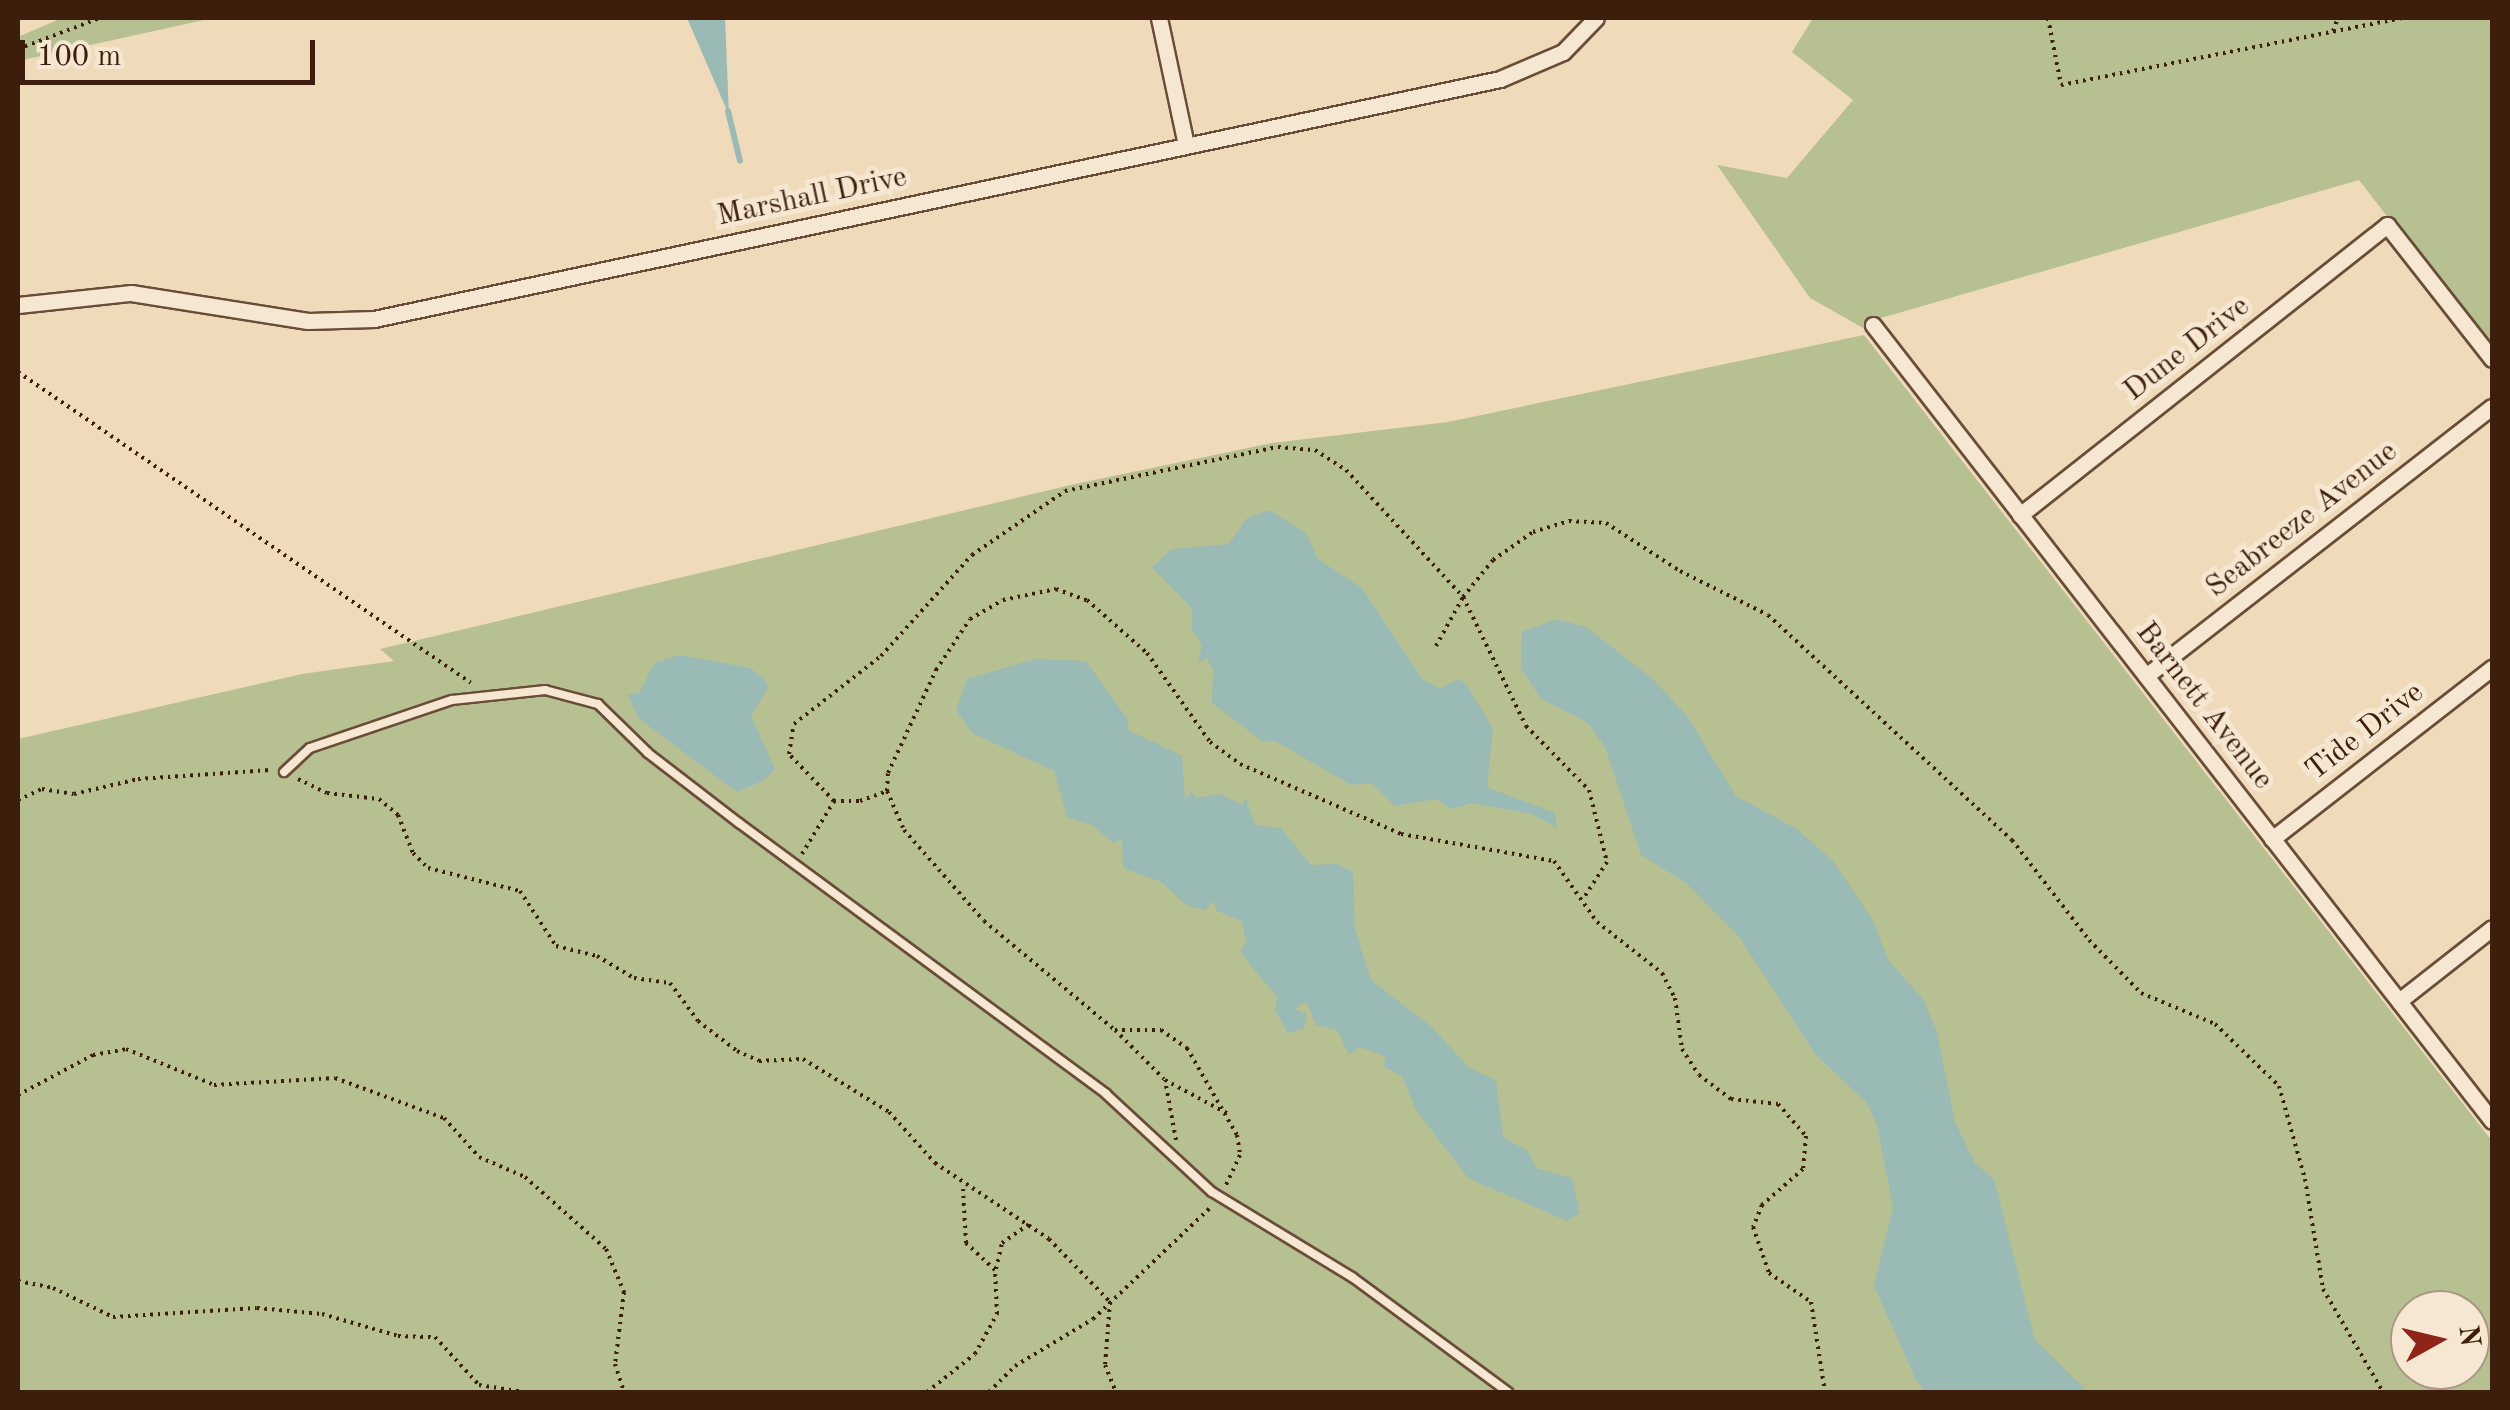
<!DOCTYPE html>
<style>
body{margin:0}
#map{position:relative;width:2510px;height:1410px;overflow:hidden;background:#efdaba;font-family:"Old Standard TT",serif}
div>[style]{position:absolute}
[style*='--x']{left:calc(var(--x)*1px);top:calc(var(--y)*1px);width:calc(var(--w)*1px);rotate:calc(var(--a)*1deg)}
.green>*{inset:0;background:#b7c091}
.water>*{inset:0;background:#9abab5}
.stream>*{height:6px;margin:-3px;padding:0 3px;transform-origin:3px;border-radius:3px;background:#9abab5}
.path>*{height:4px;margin-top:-2px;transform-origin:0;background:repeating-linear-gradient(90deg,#3d1e0c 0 2.5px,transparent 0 7.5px)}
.roads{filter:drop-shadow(2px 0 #6a4d38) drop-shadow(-2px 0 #6a4d38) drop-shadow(0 2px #6a4d38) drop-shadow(0 -2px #6a4d38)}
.service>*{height:8px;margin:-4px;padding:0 4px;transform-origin:4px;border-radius:4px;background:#f5e7d2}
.minor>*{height:15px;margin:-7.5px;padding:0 7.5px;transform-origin:7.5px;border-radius:7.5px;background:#f5e7d2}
span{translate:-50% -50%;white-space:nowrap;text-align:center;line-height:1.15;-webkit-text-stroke:10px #f5e7d2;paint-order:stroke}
.street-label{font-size:30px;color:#3d1e0c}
.frame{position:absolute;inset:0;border:20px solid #3d1e0c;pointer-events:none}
.north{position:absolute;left:2390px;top:1290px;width:100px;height:100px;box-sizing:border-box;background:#f5e7d2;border:2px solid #ab9783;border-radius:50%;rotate:82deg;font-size:28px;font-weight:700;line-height:40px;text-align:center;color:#3d1e0c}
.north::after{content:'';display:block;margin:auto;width:35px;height:45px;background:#8f2418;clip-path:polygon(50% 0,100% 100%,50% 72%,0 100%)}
.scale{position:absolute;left:20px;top:40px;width:295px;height:45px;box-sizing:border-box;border:5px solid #3d1e0c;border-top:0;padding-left:12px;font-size:30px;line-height:35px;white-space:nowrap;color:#3d1e0c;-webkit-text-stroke:8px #f5e7d2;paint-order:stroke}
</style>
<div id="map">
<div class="green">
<div style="clip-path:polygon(62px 18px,213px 18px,18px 61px,18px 37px)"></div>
<div style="clip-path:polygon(1813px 18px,2492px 18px,2492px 352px,2359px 180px,1881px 318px,1865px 329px,1810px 298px,1717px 165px,1787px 178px,1853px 100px,1792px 52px)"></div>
<div style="clip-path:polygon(evenodd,1864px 335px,2492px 1141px,2492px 1392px,18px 1392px,18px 739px,302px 674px,394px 661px,380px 649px,1075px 484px,1272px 443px,1448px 422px,1864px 335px,2410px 1310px,2470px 1310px,2470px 1370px,2410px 1370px,2410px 1310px)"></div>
</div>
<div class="water">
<div style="clip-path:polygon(687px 18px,725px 18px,729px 115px)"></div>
<div style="clip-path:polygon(1269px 510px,1306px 533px,1318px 559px,1362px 588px,1423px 680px,1440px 688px,1459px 679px,1467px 685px,1493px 729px,1487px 787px,1555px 813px,1557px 828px,1532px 814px,1473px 803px,1451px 809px,1437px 799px,1395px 806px,1371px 783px,1351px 785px,1275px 741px,1262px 741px,1212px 703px,1213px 670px,1207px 658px,1198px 662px,1202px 645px,1192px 629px,1192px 609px,1152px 567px,1171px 549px,1229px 544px,1247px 518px)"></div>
<div style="clip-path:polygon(1556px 619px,1586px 627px,1654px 680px,1687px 716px,1736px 796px,1797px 829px,1833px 861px,1874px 922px,1888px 960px,1923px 999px,1937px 1032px,1955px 1122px,1975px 1163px,1994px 1179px,2035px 1340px,2088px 1392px,1926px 1392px,1917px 1382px,1874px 1286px,1893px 1207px,1877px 1125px,1866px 1102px,1815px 1054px,1740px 938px,1686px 883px,1641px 855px,1605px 747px,1588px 723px,1540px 698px,1521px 668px,1522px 632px)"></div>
<div style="clip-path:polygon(680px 655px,750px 668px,764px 679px,768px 688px,751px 716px,775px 769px,764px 780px,737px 792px,638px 718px,628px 695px,640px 692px,654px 663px)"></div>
<div style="clip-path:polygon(1035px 659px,1086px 661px,1128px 720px,1128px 730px,1182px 756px,1185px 801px,1192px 791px,1196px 798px,1220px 794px,1243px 805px,1245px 796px,1255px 825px,1281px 828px,1311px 865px,1337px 864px,1353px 872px,1355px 929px,1371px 980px,1432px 1027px,1469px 1068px,1496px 1080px,1503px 1137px,1528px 1151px,1536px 1168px,1572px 1178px,1580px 1213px,1567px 1221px,1468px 1178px,1416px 1110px,1402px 1076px,1384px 1067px,1385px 1056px,1359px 1047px,1349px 1055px,1337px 1030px,1316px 1025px,1306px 1001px,1295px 1009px,1307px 1014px,1304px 1029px,1288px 1033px,1275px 1010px,1277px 997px,1240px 952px,1246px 942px,1242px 921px,1217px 911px,1214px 901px,1205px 910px,1186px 905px,1161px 882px,1123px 868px,1122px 839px,1113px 843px,1092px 825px,1067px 817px,1054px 771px,972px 733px,956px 710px,967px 679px)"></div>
</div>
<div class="stream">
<div style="--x:728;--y:111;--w:51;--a:76.5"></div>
</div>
<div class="path">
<div style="--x:2048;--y:18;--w:68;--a:79"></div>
<div style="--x:2061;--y:85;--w:349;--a:-11.1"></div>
<div style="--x:2333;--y:31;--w:14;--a:-69"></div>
<div style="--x:18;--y:49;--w:88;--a:-20.7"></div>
<div style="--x:18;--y:372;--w:549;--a:34.47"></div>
<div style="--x:1436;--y:646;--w:56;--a:-61.1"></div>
<div style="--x:1463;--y:597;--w:144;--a:64"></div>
<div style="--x:1526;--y:726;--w:90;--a:45.5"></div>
<div style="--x:1589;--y:790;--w:74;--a:76"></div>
<div style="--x:1607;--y:862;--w:44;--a:123"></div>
<div style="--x:298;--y:779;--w:32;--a:26"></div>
<div style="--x:327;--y:793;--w:52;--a:6.6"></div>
<div style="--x:379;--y:799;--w:25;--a:40"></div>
<div style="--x:398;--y:815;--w:41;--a:68.5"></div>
<div style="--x:413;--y:853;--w:21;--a:45"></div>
<div style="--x:428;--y:868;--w:95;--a:14"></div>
<div style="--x:520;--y:891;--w:66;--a:56.8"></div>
<div style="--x:556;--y:946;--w:42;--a:13.7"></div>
<div style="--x:597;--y:956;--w:43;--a:30.7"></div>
<div style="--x:634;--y:978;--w:36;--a:8"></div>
<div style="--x:670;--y:983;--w:47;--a:53.6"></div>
<div style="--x:698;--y:1021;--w:49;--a:37.6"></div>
<div style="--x:737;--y:1051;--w:24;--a:24"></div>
<div style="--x:759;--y:1061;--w:44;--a:-2.6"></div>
<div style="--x:803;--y:1059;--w:101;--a:31.6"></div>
<div style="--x:889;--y:1112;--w:69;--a:48"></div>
<div style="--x:935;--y:1163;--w:137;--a:33.7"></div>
<div style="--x:1049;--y:1239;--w:88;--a:45.9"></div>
<div style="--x:1110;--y:1302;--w:63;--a:94.5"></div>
<div style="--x:1105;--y:1365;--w:29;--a:68"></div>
<div style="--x:887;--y:791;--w:43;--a:66.4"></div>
<div style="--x:904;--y:830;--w:121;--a:48.7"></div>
<div style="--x:984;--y:921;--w:170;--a:39.8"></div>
<div style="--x:1115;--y:1030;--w:46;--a:0"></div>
<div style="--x:1161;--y:1030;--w:32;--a:35"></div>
<div style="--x:1187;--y:1048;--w:100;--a:60.1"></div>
<div style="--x:1237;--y:1135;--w:20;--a:81"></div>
<div style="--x:1240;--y:1155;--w:35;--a:115"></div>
<div style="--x:18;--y:800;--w:26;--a:-25"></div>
<div style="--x:42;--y:789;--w:32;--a:9"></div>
<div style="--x:74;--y:794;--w:66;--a:-13.2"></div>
<div style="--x:138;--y:779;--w:133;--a:-3.9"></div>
<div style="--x:834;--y:801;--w:26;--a:0"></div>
<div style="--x:860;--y:801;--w:29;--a:-20"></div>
<div style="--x:887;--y:791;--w:18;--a:-87"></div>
<div style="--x:888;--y:773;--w:114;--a:-65"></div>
<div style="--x:936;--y:670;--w:61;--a:-56.3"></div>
<div style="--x:970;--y:619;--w:38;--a:-30"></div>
<div style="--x:1003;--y:600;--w:54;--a:-11.7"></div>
<div style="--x:1056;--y:589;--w:33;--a:20"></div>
<div style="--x:1087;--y:600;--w:80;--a:41.5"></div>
<div style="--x:1147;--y:653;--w:109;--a:54.7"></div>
<div style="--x:1210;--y:742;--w:37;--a:36"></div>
<div style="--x:1240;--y:764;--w:176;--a:23.5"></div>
<div style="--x:1401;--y:834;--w:155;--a:10"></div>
<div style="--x:1554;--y:861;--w:75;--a:54.8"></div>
<div style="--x:1597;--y:922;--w:83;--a:38.1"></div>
<div style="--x:1662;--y:973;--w:28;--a:63"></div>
<div style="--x:1675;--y:998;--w:51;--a:82.2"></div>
<div style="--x:1682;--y:1049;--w:31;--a:57"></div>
<div style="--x:1699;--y:1075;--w:40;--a:37"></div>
<div style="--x:1731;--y:1099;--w:47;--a:6.1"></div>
<div style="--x:1778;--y:1104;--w:43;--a:48.8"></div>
<div style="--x:1806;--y:1136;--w:33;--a:95"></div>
<div style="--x:1803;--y:1169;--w:55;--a:138.7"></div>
<div style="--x:1762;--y:1205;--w:24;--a:112"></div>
<div style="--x:1753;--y:1227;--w:49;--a:70.8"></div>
<div style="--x:1769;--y:1273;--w:51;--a:34.6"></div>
<div style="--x:1811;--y:1302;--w:91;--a:81.2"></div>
<div style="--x:802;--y:854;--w:62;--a:-58.9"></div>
<div style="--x:834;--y:801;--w:65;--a:-133.8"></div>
<div style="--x:789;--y:754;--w:30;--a:-81"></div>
<div style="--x:794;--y:724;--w:110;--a:-38"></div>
<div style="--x:881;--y:656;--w:136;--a:-48"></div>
<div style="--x:972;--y:555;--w:113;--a:-34.5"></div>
<div style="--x:1065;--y:491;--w:217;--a:-11.7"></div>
<div style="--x:1278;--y:447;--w:37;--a:5"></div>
<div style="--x:1315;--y:450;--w:37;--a:33"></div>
<div style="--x:1346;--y:470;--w:173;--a:47.3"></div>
<div style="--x:1463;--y:597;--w:48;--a:-51"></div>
<div style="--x:1493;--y:560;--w:49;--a:-35"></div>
<div style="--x:1533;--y:532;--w:38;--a:-17"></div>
<div style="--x:1569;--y:521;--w:37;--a:3"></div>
<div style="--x:1606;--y:523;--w:88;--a:33"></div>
<div style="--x:1680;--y:571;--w:98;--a:26.6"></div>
<div style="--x:1768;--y:615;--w:332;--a:42.7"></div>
<div style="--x:2012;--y:840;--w:126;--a:52.4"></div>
<div style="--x:2089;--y:940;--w:74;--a:45.5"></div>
<div style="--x:2141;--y:993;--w:80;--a:22.7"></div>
<div style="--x:2215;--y:1024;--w:89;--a:44.1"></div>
<div style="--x:2279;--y:1086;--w:97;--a:74.4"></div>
<div style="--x:2305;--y:1179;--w:111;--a:80.7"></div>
<div style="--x:2323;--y:1289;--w:119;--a:59.8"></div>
<div style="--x:1115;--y:1030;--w:69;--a:45"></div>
<div style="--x:18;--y:1095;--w:85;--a:-28.1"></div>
<div style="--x:93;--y:1055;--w:34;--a:-10"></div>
<div style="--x:126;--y:1049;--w:95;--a:22.2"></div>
<div style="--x:214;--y:1085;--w:121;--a:-3.3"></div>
<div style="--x:335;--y:1078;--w:116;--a:20.2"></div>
<div style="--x:444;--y:1118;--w:52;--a:48.1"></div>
<div style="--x:479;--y:1157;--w:50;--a:23.5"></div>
<div style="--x:525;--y:1177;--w:108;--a:41.6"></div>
<div style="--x:606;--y:1249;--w:47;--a:67.3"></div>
<div style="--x:624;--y:1292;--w:73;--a:97.1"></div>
<div style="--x:615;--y:1364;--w:29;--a:72"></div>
<div style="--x:1176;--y:1140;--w:61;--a:-100.4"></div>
<div style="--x:1165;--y:1080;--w:74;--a:28.3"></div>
<div style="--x:996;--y:1269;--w:27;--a:-77"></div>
<div style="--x:1002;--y:1243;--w:33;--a:-35"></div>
<div style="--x:18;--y:1281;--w:36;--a:11"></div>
<div style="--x:53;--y:1288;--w:67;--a:25.8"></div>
<div style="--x:113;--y:1317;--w:144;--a:-3.6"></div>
<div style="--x:257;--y:1308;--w:65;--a:5.3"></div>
<div style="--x:322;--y:1314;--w:79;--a:16.1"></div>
<div style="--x:398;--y:1336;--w:37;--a:2"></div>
<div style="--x:435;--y:1337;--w:65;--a:47.5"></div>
<div style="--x:479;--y:1385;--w:46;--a:8.8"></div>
<div style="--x:927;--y:1392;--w:61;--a:-38.4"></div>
<div style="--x:975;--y:1354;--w:46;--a:-61.2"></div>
<div style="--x:997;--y:1314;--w:44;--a:-92.6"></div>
<div style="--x:995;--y:1270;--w:40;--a:-137"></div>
<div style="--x:966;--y:1243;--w:54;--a:-93.2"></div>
<div style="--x:989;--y:1392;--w:37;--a:-45"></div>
<div style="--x:1015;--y:1366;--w:91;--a:-31.1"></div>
<div style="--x:1093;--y:1319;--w:163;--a:-43.5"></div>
<div style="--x:1557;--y:1392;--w:26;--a:0"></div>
</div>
<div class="roads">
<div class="service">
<div style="--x:284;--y:772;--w:35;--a:-43"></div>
<div style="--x:310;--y:748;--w:150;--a:-18.7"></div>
<div style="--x:452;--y:700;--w:94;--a:-6.1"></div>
<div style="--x:545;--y:690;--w:55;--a:14.8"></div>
<div style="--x:598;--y:704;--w:70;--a:44.4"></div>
<div style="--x:648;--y:753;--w:115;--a:37.6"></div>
<div style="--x:739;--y:823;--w:456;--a:36.4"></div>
<div style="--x:1106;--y:1094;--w:144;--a:42.8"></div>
<div style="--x:1212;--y:1192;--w:164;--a:31.3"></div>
<div style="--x:1352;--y:1277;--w:194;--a:36.4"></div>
</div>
<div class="minor">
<div style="--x:1159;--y:18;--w:130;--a:78"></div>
<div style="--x:18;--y:305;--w:114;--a:-6.1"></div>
<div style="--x:131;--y:293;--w:179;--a:9"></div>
<div style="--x:308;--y:321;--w:66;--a:-1.7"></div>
<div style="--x:374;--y:319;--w:1151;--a:-12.03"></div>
<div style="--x:1500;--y:79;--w:69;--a:-23.2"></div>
<div style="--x:1563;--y:52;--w:47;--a:-45.9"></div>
<div style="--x:1873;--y:325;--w:1008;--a:52.13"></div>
<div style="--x:2020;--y:515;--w:468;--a:-38.3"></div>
<div style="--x:2387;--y:225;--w:170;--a:51.9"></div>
<div style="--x:2146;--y:676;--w:438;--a:-37.9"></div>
<div style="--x:2272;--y:839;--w:279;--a:-37.9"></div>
<div style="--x:2399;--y:1001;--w:118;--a:-38.1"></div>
</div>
</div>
<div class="street-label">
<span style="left:812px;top:197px;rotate:-12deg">Marshall Drive</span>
<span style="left:2187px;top:349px;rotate:-38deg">Dune Drive</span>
<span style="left:2302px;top:520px;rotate:-38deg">Seabreeze Avenue</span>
<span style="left:2204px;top:706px;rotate:52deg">Barnett Avenue</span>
<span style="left:2365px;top:732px;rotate:-38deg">Tide Drive</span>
</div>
<div class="frame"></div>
<div class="north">N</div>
<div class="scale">100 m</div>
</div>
